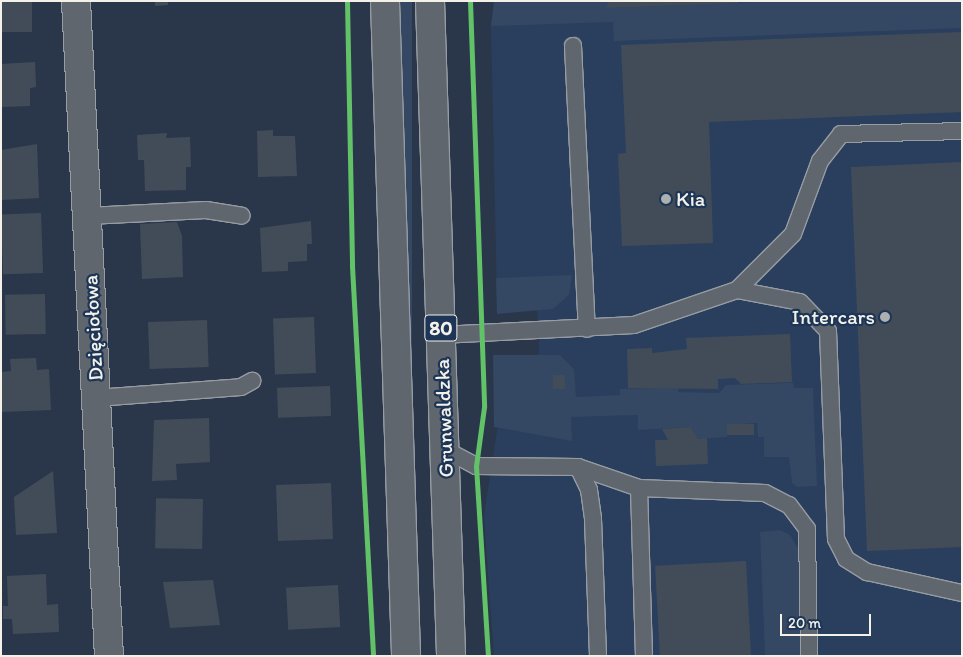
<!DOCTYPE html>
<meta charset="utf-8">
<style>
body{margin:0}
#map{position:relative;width:963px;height:657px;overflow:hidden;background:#2a374a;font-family:Itim,sans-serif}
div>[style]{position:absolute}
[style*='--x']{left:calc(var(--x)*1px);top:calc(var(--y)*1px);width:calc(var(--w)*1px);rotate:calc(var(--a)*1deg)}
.built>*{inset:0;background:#2a3f5d}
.green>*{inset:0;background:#344763;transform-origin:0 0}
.building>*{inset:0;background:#424c59;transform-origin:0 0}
.roads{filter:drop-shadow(1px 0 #979ca3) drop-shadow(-1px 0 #979ca3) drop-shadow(0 1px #979ca3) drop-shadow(0 -1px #979ca3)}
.lane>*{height:16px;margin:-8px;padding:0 8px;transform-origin:8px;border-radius:8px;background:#60666e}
.street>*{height:28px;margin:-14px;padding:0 14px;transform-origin:14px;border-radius:14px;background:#60666e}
.primary>*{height:28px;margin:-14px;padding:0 14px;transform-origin:14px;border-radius:14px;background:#60666e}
.cycleway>*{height:5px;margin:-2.5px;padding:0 2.5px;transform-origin:2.5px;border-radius:2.5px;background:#61c268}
.dots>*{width:14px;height:14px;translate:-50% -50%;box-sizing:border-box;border:2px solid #1d3557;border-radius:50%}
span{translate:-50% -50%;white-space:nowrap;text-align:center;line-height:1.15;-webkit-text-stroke:4.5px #1d3557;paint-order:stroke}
.shield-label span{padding:1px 4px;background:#1d3557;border:1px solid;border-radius:4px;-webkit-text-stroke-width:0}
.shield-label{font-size:20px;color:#f4f1e8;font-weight:700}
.poi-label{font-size:21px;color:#f4f1e8}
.left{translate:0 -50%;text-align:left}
.right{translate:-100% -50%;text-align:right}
.street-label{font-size:21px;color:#f4f1e8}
.frame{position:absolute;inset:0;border:2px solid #f4f1e8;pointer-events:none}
.scale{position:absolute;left:780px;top:614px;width:91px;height:22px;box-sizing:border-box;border:2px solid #f4f1e8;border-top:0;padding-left:6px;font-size:15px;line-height:18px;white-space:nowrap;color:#f4f1e8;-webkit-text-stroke:4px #1d3557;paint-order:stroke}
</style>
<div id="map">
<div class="built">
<div style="clip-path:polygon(494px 1px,962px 1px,962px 656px,494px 656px,484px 516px,500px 411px,541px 408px,537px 296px,497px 297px,491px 26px)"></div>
</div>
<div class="green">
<div style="left:401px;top:1px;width:11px;height:655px"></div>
<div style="clip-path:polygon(494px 1px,608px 1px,608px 8px,775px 1px,962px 1px,962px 28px,614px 41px,613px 22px,491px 26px)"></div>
<div style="clip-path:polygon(572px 275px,569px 295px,553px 309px,497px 314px,496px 278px)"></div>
<div style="clip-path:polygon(493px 355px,560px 355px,574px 369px,576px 397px,620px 395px,620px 389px,678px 387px,678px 392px,719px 393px,726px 385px,787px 383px,793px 383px,794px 388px,813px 388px,817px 486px,797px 487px,792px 483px,789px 457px,764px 457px,764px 437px,758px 437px,757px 423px,727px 425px,727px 437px,698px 439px,691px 427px,638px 430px,638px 415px,571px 417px,572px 441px,494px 427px)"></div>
<div style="clip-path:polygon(780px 530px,790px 535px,799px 550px,802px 656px,765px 656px,760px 532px)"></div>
</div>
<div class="building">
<div style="left:1px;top:1px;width:31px;height:31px"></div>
<div style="clip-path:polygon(155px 1px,168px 1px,168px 5px,155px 6px)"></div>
<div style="clip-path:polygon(608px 1px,738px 1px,738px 3px,607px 8px)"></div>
<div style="clip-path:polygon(962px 32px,962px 112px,709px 122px,713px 243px,622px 246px,618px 154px,626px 153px,621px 45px)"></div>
<div style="clip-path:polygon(35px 62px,36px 87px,30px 88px,30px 106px,1px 107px,1px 64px)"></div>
<div style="clip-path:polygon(273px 130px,273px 136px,295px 136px,297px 176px,258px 177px,257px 131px)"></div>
<div style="clip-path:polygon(167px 133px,166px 138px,190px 137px,191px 167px,186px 167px,186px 190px,145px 191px,144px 160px,138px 160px,137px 135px)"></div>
<div style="clip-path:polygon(37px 144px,39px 198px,1px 200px,1px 150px)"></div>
<div style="clip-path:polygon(962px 162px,962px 547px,867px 551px,851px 167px)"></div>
<div style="left:41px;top:213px;width:60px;height:40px;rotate:88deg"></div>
<div style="clip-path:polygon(311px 221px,312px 244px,307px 244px,307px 261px,288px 262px,288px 271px,262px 272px,260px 228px)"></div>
<div style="clip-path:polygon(177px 222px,182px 236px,183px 277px,142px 279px,140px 224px)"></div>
<div style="left:45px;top:294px;width:40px;height:40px;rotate:89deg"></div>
<div style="left:314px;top:317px;width:56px;height:41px;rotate:88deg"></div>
<div style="left:207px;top:320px;width:47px;height:59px;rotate:88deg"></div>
<div style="clip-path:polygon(790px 334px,792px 382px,741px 384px,735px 378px,718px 379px,718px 389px,628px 388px,627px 349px,652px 348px,652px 353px,687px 349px,686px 338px)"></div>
<div style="clip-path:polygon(36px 358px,37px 370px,49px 369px,51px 410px,1px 412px,1px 372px,11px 371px,10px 359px)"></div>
<div style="left:565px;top:375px;width:14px;height:12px;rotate:90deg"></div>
<div style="left:330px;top:386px;width:30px;height:53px;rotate:88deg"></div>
<div style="clip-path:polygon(209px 418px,210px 462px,176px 464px,177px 480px,152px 481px,154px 420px)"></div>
<div style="left:754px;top:424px;width:11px;height:27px;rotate:90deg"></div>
<div style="clip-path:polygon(691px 427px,698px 439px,707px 438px,708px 464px,656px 466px,655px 440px,668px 440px,662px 429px)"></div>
<div style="clip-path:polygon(53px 471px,57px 533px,16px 535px,14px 497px)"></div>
<div style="left:331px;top:483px;width:56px;height:55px;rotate:88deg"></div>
<div style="left:203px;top:499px;width:50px;height:47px;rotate:91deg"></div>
<div style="left:746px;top:561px;width:95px;height:91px;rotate:87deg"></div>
<div style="clip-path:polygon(46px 574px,47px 605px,58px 604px,59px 632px,13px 634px,12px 619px,3px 619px,3px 606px,8px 606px,7px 576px)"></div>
<div style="clip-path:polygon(213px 580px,220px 625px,170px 628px,163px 582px)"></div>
<div style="left:338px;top:585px;width:42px;height:52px;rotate:87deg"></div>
</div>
<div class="roads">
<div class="lane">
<div style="--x:573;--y:46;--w:283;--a:87.2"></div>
<div style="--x:88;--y:216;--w:118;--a:-2.9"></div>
<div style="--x:206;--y:210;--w:36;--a:9"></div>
<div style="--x:737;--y:290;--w:64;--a:10.8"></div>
<div style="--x:800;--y:302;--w:40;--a:46"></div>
<div style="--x:828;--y:331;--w:208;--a:87.8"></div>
<div style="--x:836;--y:539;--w:22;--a:63"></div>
<div style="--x:846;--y:559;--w:25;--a:32"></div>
<div style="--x:867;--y:572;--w:97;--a:12.5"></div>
<div style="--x:441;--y:335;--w:193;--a:-3"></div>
<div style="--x:634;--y:325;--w:109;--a:-18.8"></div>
<div style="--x:737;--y:290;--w:79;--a:-45"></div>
<div style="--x:793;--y:234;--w:78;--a:-69.7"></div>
<div style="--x:820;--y:161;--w:34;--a:-52"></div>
<div style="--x:841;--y:134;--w:121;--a:-1.4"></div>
<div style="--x:96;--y:398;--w:145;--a:-4.3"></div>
<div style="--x:241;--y:387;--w:13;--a:-29"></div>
<div style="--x:444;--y:449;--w:36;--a:28"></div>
<div style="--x:476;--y:466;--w:102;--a:0.6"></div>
<div style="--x:578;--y:467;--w:25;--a:64"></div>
<div style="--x:589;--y:490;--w:29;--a:82"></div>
<div style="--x:593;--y:519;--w:137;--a:87.9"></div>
<div style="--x:578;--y:467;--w:65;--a:19"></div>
<div style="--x:639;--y:488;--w:126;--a:2.3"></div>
<div style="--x:765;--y:493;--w:27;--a:27"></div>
<div style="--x:789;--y:505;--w:30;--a:53"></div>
<div style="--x:807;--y:529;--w:127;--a:89.1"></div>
<div style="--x:639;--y:488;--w:168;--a:88.3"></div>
</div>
<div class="street">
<div style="--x:76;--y:1;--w:656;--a:87.12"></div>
</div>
<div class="primary">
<div style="--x:385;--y:1;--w:655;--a:88.16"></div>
<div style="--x:430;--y:1;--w:655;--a:88.16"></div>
</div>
</div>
<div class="cycleway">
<div style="--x:347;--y:1;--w:265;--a:88.9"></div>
<div style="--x:352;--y:266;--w:391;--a:86.9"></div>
<div style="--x:470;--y:1;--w:406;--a:88"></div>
<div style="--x:484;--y:407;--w:60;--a:97.7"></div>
<div style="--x:476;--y:466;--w:190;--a:86.4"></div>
</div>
<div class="dots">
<div style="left:666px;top:199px;background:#adb0b1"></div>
<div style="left:885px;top:317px;background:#adb0b1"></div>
</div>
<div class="shield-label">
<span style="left:441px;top:328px">80</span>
</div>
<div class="poi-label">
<span class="left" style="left:676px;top:199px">Kia</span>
<span class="right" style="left:875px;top:317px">Intercars</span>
</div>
<div class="street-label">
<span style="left:93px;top:328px;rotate:-93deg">Dzięciołowa</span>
<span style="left:444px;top:418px;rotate:-92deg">Grunwaldzka</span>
</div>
<div class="frame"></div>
<div class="scale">20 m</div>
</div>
